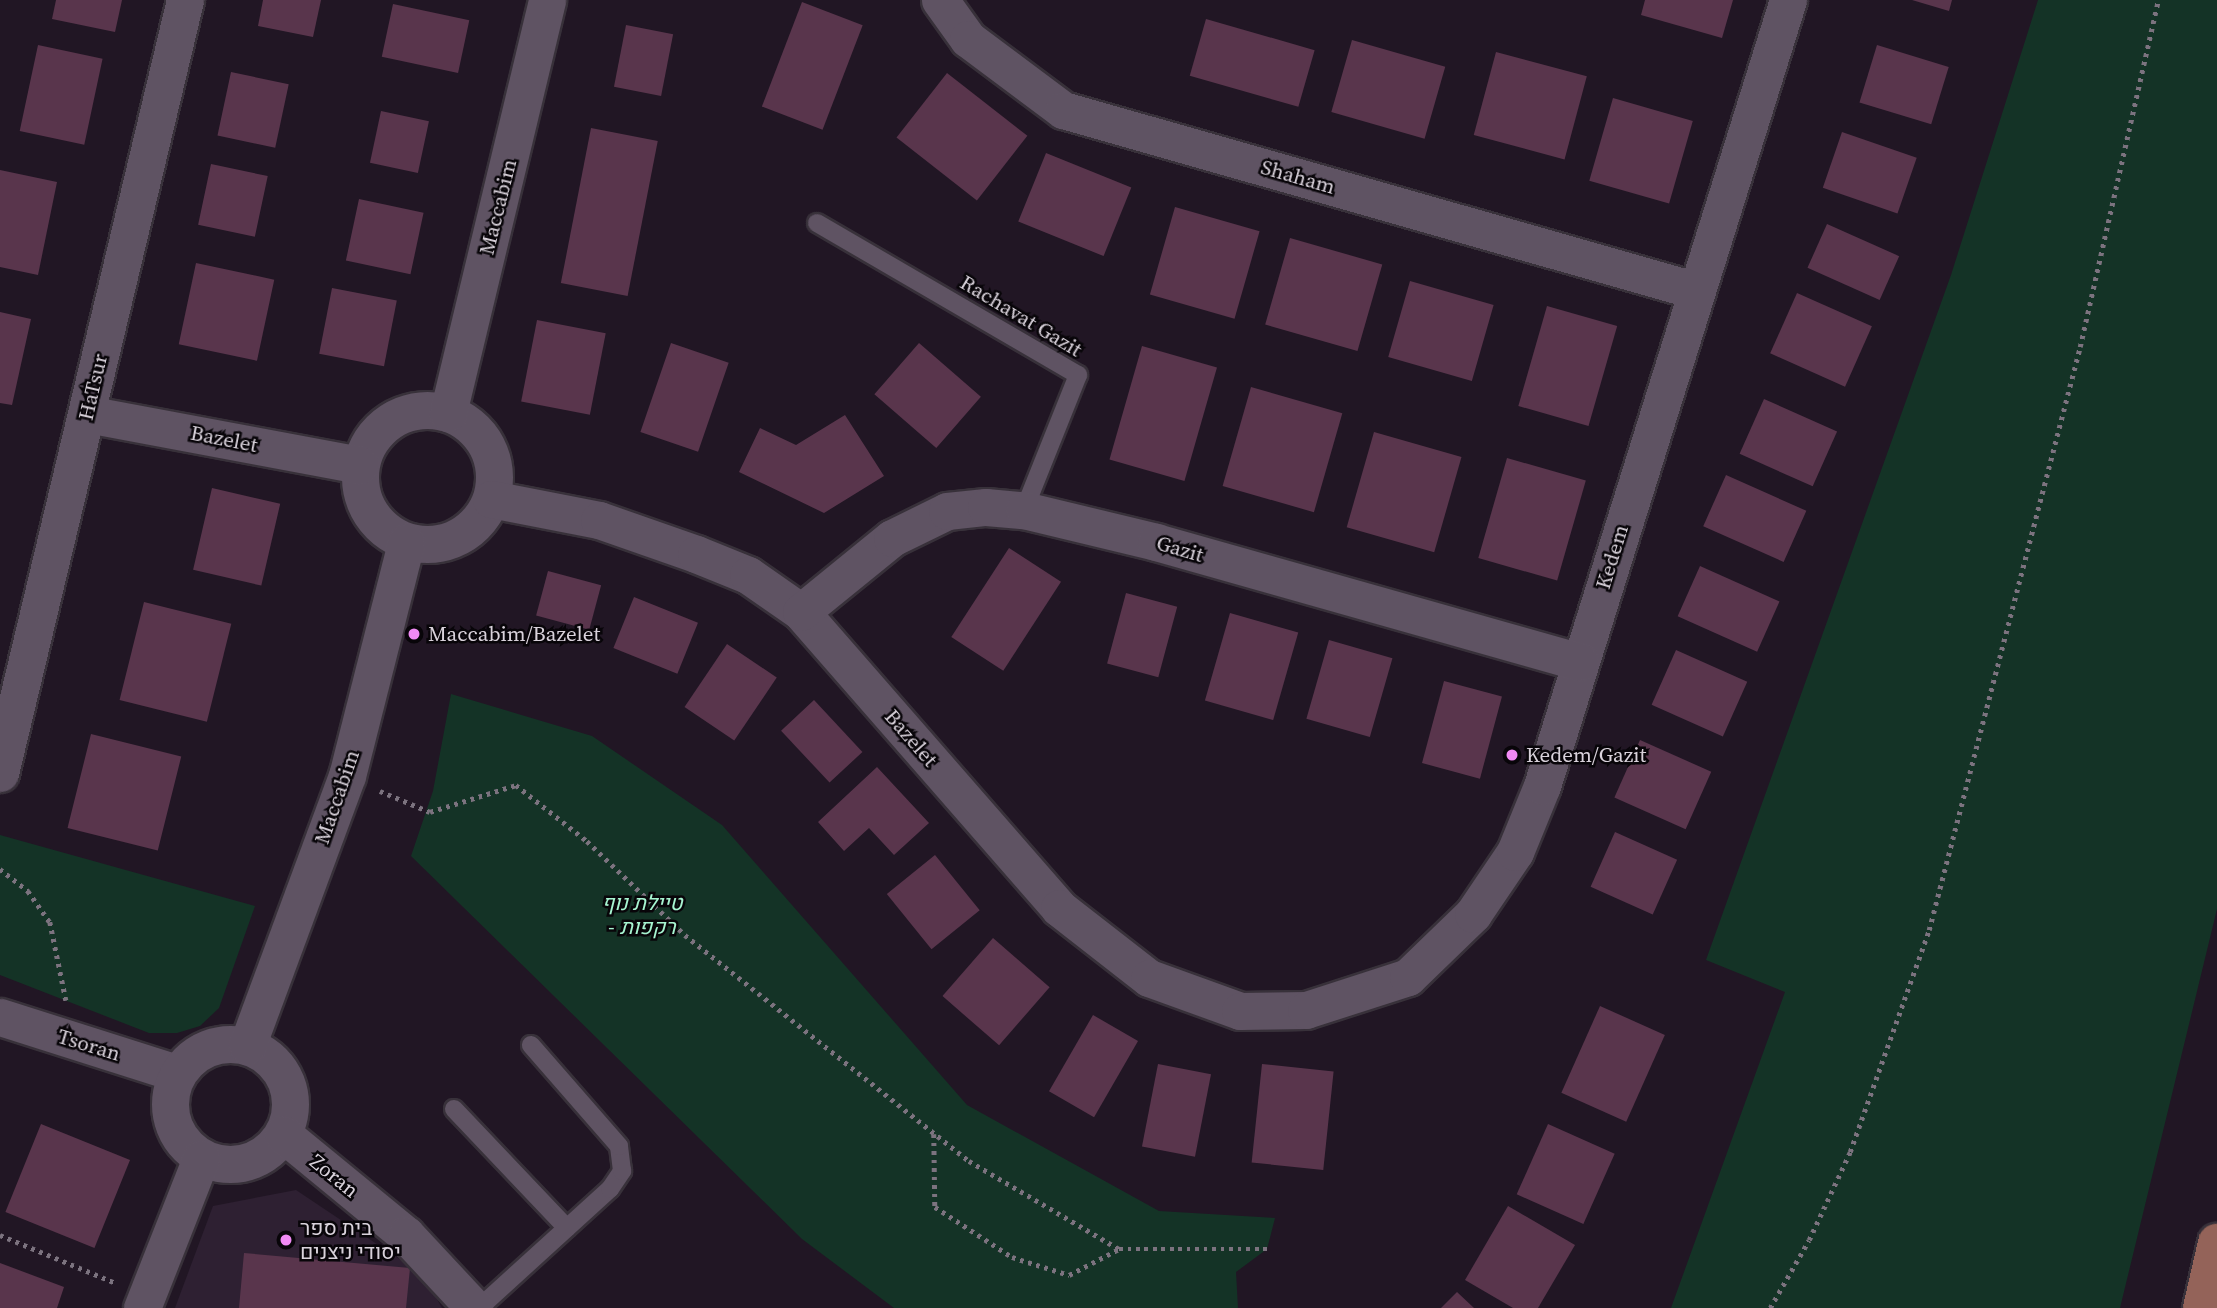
<!DOCTYPE html>
<meta charset="utf-8">
<style>
body{margin:0}
#map{position:relative;width:2217px;height:1308px;overflow:hidden;background:#211624;font-family:"Source Serif 4",Heebo,serif}
div>[style]{position:absolute}
[style*='--x']{left:calc(var(--x)*1px);top:calc(var(--y)*1px);width:calc(var(--w)*1px);rotate:calc(var(--a)*1deg)}
.built>*{inset:0;background:#2e2032}
.green>*{inset:0;background:#143326}
.building>*{inset:0;background:#59354c;transform-origin:0 0}
.path>*{height:4.5px;margin-top:-2.25px;transform-origin:0;background:repeating-linear-gradient(90deg,#7c737f 0 3.5px,transparent 0 8.5px)}
.roads{filter:drop-shadow(2px 0 #38313a) drop-shadow(-2px 0 #38313a) drop-shadow(0 2px #38313a) drop-shadow(0 -2px #38313a)}
.service>*{height:18px;margin:-9px;padding:0 9px;transform-origin:9px;border-radius:9px;background:#5f5363}
.minor>*{height:37px;margin:-18.5px;padding:0 18.5px;transform-origin:18.5px;border-radius:18.5px;background:#5f5363}
.minor>.ring{margin:-18.5px;padding:0;box-sizing:content-box;background:none;border:37px solid #5f5363;border-radius:50%}
.primary>*{height:38px;margin:-19px;padding:0 19px;transform-origin:19px;border-radius:19px;background:#946359}
.dots>*{width:19px;height:19px;translate:-50% -50%;box-sizing:border-box;border:4px solid #080509;border-radius:50%}
span{translate:-50% -50%;white-space:nowrap;text-align:center;line-height:1.15;-webkit-text-stroke:5px #080509;paint-order:stroke}
.street-label{font-size:21px;color:#d9d2db}
.poi-label{font-size:21px;color:#d9d2db}
.left{translate:0 -50%;text-align:left}
.park-label{font-size:21px;color:#a7f5d1;font-style:italic}
</style>
<div id="map">
<div class="built">
<div style="clip-path:polygon(296px 1190px,423px 1275px,442px 1308px,175px 1308px,213px 1206px)"></div>
</div>
<div class="green">
<div style="clip-path:polygon(2038px 0,2217px 0,2217px 909px,2120px 1308px,1671px 1308px,1785px 992px,1706px 960px,1951px 275px)"></div>
<div style="clip-path:polygon(451px 694px,592px 736px,722px 825px,967px 1105px,1159px 1211px,1275px 1218px,1267px 1249px,1236px 1272px,1238px 1308px,894px 1308px,802px 1239px,411px 856px,433px 791px)"></div>
<div style="clip-path:polygon(0 835px,255px 906px,219px 1008px,200px 1026px,177px 1033px,149px 1033px,0 975px)"></div>
</div>
<div class="building">
<div style="clip-path:polygon(56px 0,122px 0,115px 32px,52px 19px)"></div>
<div style="clip-path:polygon(263px 0,321px 0,313px 37px,258px 26px)"></div>
<div style="clip-path:polygon(1645px 0,1733px 0,1722px 38px,1641px 15px)"></div>
<div style="clip-path:polygon(1912px 0,1952px 0,1949px 11px)"></div>
<div style="left:802px;top:2px;width:65px;height:112px;rotate:21deg"></div>
<div style="left:393px;top:4px;width:78px;height:54px;rotate:12deg"></div>
<div style="left:1206px;top:19px;width:113px;height:59px;rotate:16deg"></div>
<div style="left:626px;top:25px;width:48px;height:63px;rotate:11deg"></div>
<div style="left:1352px;top:40px;width:97px;height:75px;rotate:16deg"></div>
<div style="left:38px;top:45px;width:66px;height:88px;rotate:12deg"></div>
<div style="left:1877px;top:45px;width:75px;height:60px;rotate:17deg"></div>
<div style="left:1496px;top:52px;width:94px;height:86px;rotate:15deg"></div>
<div style="left:231px;top:72px;width:59px;height:65px;rotate:12deg"></div>
<div style="left:947px;top:73px;width:102px;height:82px;rotate:38deg"></div>
<div style="left:1613px;top:98px;width:83px;height:86px;rotate:16deg"></div>
<div style="left:381px;top:111px;width:49px;height:53px;rotate:12deg"></div>
<div style="left:591px;top:128px;width:68px;height:158px;rotate:11deg"></div>
<div style="left:1842px;top:132px;width:79px;height:59px;rotate:19deg"></div>
<div style="left:1046px;top:153px;width:92px;height:74px;rotate:22deg"></div>
<div style="left:211px;top:164px;width:58px;height:62px;rotate:12deg"></div>
<div style="clip-path:polygon(0 170px,57px 182px,38px 275px,0 267px)"></div>
<div style="left:359px;top:199px;width:66px;height:63px;rotate:12deg"></div>
<div style="left:1175px;top:207px;width:88px;height:91px;rotate:16deg"></div>
<div style="left:1827px;top:224px;width:79px;height:48px;rotate:24deg"></div>
<div style="left:1290px;top:238px;width:96px;height:90px;rotate:16deg"></div>
<div style="left:196px;top:263px;width:80px;height:83px;rotate:12deg"></div>
<div style="left:1410px;top:281px;width:87px;height:79px;rotate:16deg"></div>
<div style="left:332px;top:288px;width:66px;height:67px;rotate:11deg"></div>
<div style="left:1797px;top:293px;width:82px;height:66px;rotate:24deg"></div>
<div style="left:1547px;top:306px;width:73px;height:104px;rotate:16deg"></div>
<div style="clip-path:polygon(0 312px,31px 319px,12px 405px,0 403px)"></div>
<div style="left:537px;top:320px;width:70px;height:83px;rotate:11deg"></div>
<div style="left:671px;top:343px;width:61px;height:94px;rotate:19deg"></div>
<div style="left:919px;top:343px;width:82px;height:68px;rotate:41deg"></div>
<div style="left:1142px;top:346px;width:78px;height:118px;rotate:16deg"></div>
<div style="left:1251px;top:387px;width:95px;height:103px;rotate:16deg"></div>
<div style="left:1764px;top:399px;width:80px;height:60px;rotate:24deg"></div>
<div style="clip-path:polygon(845px 415px,884px 476px,824px 513px,739px 472px,760px 428px,796px 445px)"></div>
<div style="left:1374px;top:432px;width:91px;height:99px;rotate:16deg"></div>
<div style="left:1507px;top:458px;width:82px;height:104px;rotate:16deg"></div>
<div style="left:1726px;top:475px;width:88px;height:56px;rotate:24deg"></div>
<div style="left:212px;top:488px;width:70px;height:84px;rotate:13deg"></div>
<div style="left:1009px;top:548px;width:62px;height:106px;rotate:33deg"></div>
<div style="left:1700px;top:566px;width:87px;height:55px;rotate:24deg"></div>
<div style="left:548px;top:571px;width:55px;height:46px;rotate:15deg"></div>
<div style="left:1126px;top:593px;width:53px;height:73px;rotate:15deg"></div>
<div style="left:634px;top:597px;width:69px;height:55px;rotate:22deg"></div>
<div style="left:144px;top:602px;width:90px;height:101px;rotate:14deg"></div>
<div style="left:1230px;top:613px;width:71px;height:91px;rotate:16deg"></div>
<div style="left:1329px;top:640px;width:66px;height:82px;rotate:16deg"></div>
<div style="left:727px;top:644px;width:60px;height:76px;rotate:34deg"></div>
<div style="left:1676px;top:650px;width:78px;height:60px;rotate:24deg"></div>
<div style="left:1444px;top:681px;width:60px;height:85px;rotate:15deg"></div>
<div style="left:814px;top:700px;width:71px;height:45px;rotate:47deg"></div>
<div style="left:91px;top:734px;width:93px;height:97px;rotate:14deg"></div>
<div style="left:1640px;top:740px;width:78px;height:63px;rotate:24deg"></div>
<div style="clip-path:polygon(877px 767px,929px 823px,894px 855px,869px 828px,844px 851px,818px 822px)"></div>
<div style="left:1615px;top:832px;width:68px;height:60px;rotate:24deg"></div>
<div style="left:935px;top:855px;width:71px;height:62px;rotate:51deg"></div>
<div style="left:993px;top:938px;width:75px;height:77px;rotate:41deg"></div>
<div style="left:1600px;top:1006px;width:71px;height:95px;rotate:24deg"></div>
<div style="left:1093px;top:1015px;width:52px;height:88px;rotate:30deg"></div>
<div style="left:1158px;top:1064px;width:54px;height:84px;rotate:11deg"></div>
<div style="left:1262px;top:1064px;width:72px;height:99px;rotate:6deg"></div>
<div style="left:41px;top:1124px;width:96px;height:95px;rotate:22deg"></div>
<div style="left:1548px;top:1124px;width:73px;height:77px;rotate:24deg"></div>
<div style="clip-path:polygon(1508px 1206px,1575px 1245px,1538px 1308px,1513px 1308px,1465px 1280px)"></div>
<div style="clip-path:polygon(244px 1253px,410px 1268px,406px 1308px,239px 1308px)"></div>
<div style="clip-path:polygon(0 1263px,64px 1287px,57px 1308px,0 1308px)"></div>
<div style="clip-path:polygon(1457px 1292px,1474px 1308px,1441px 1308px)"></div>
</div>
<div class="path">
<div style="--x:380;--y:791;--w:54;--a:22.8"></div>
<div style="--x:430;--y:812;--w:90;--a:-17.4"></div>
<div style="--x:516;--y:785;--w:90;--a:38.3"></div>
<div style="--x:587;--y:841;--w:136;--a:43.8"></div>
<div style="--x:685;--y:935;--w:363;--a:38.5"></div>
<div style="--x:969;--y:1161;--w:174;--a:30.4"></div>
<div style="--x:1119;--y:1249;--w:148;--a:0"></div>
<div style="--x:0;--y:869;--w:36;--a:38"></div>
<div style="--x:28;--y:891;--w:38;--a:55"></div>
<div style="--x:50;--y:922;--w:80;--a:78.4"></div>
<div style="--x:934;--y:1134;--w:73;--a:89.2"></div>
<div style="--x:935;--y:1207;--w:92;--a:33"></div>
<div style="--x:1012;--y:1257;--w:60;--a:17.5"></div>
<div style="--x:1069;--y:1275;--w:56;--a:-27.5"></div>
<div style="--x:0;--y:1235;--w:126;--a:22.5"></div>
<div style="--x:1770;--y:1308;--w:78;--a:-60.2"></div>
<div style="--x:1809;--y:1240;--w:97;--a:-65"></div>
<div style="--x:1850;--y:1152;--w:236;--a:-70.4"></div>
<div style="--x:1929;--y:930;--w:602;--a:-75.48"></div>
<div style="--x:2080;--y:347;--w:356;--a:-77.3"></div>
</div>
<div class="roads">
<div class="service">
<div style="--x:817;--y:223;--w:302;--a:30.2"></div>
<div style="--x:1078;--y:375;--w:145;--a:111.8"></div>
<div style="--x:454;--y:1109;--w:164;--a:46.5"></div>
<div style="--x:479;--y:1308;--w:177;--a:-42.3"></div>
<div style="--x:610;--y:1189;--w:22;--a:-56"></div>
<div style="--x:622;--y:1171;--w:25;--a:-97"></div>
<div style="--x:619;--y:1146;--w:134;--a:-131.1"></div>
</div>
<div class="minor">
<div style="--x:940;--y:0;--w:48;--a:54.3"></div>
<div style="--x:968;--y:39;--w:119;--a:36.8"></div>
<div style="--x:1063;--y:110;--w:656;--a:15.92"></div>
<div class="ring" style="left:360px;top:410px;width:97px;height:97px"></div>
<div style="--x:448;--y:413;--w:425;--a:-76.5"></div>
<div style="--x:87;--y:414;--w:278;--a:10.6"></div>
<div style="--x:491;--y:499;--w:110;--a:11"></div>
<div style="--x:599;--y:520;--w:103;--a:19.3"></div>
<div style="--x:696;--y:554;--w:56;--a:22"></div>
<div style="--x:748;--y:575;--w:65;--a:34.9"></div>
<div style="--x:801;--y:612;--w:393;--a:48.9"></div>
<div style="--x:1059;--y:908;--w:114;--a:37.9"></div>
<div style="--x:1149;--y:978;--w:97;--a:19.9"></div>
<div style="--x:1240;--y:1011;--w:66;--a:-0.9"></div>
<div style="--x:1306;--y:1010;--w:107;--a:-17.9"></div>
<div style="--x:1408;--y:977;--w:91;--a:-44.1"></div>
<div style="--x:1473;--y:914;--w:75;--a:-55.9"></div>
<div style="--x:1515;--y:852;--w:71;--a:-67.8"></div>
<div style="--x:1542;--y:786;--w:824;--a:-72.62"></div>
<div style="--x:801;--y:612;--w:117;--a:-39.1"></div>
<div style="--x:892;--y:538;--w:61;--a:-26.1"></div>
<div style="--x:947;--y:511;--w:39;--a:-6"></div>
<div style="--x:986;--y:507;--w:38;--a:5"></div>
<div style="--x:1024;--y:510;--w:136;--a:13.6"></div>
<div style="--x:1156;--y:542;--w:441;--a:15.8"></div>
<div style="--x:0;--y:773;--w:795;--a:-76.54"></div>
<div style="--x:0;--y:1017;--w:186;--a:17.6"></div>
<div class="ring" style="left:170px;top:1044px;width:83px;height:83px"></div>
<div style="--x:247;--y:1046;--w:288;--a:-69.7"></div>
<div style="--x:347;--y:776;--w:241;--a:-75.8"></div>
<div style="--x:283;--y:1134;--w:159;--a:39.4"></div>
<div style="--x:406;--y:1235;--w:100;--a:47"></div>
<div style="--x:142;--y:1308;--w:161;--a:-68.5"></div>
</div>
<div class="primary">
<div style="--x:2202;--y:1308;--w:67;--a:-77"></div>
</div>
</div>
<div class="dots">
<div style="left:414px;top:634px;background:#f18af4"></div>
<div style="left:1512px;top:755px;background:#f18af4"></div>
<div style="left:286px;top:1240px;background:#f18af4"></div>
</div>
<div class="street-label">
<span style="left:1298px;top:177px;rotate:16deg">Shaham</span>
<span style="left:498px;top:207px;rotate:-76deg">Maccabim</span>
<span style="left:1021px;top:316px;rotate:31deg">Rachavat Gazit</span>
<span style="left:93px;top:387px;rotate:-77deg">HaTsur</span>
<span style="left:224px;top:439px;rotate:11deg">Bazelet</span>
<span style="left:1180px;top:549px;rotate:16deg">Gazit</span>
<span style="left:1612px;top:557px;rotate:-73deg">Kedem</span>
<span style="left:911px;top:738px;rotate:49deg">Bazelet</span>
<span style="left:337px;top:797px;rotate:-71deg">Maccabim</span>
<span style="left:89px;top:1045px;rotate:17deg">Tsoran</span>
<span style="left:334px;top:1176px;rotate:39deg">Zoran</span>
</div>
<div class="poi-label">
<span class="left" style="left:428px;top:634px">Maccabim/Bazelet</span>
<span class="left" style="left:1526px;top:755px">Kedem/Gazit</span>
<span class="left" style="left:300px;top:1240px">בית ספר<br>יסודי ניצנים</span>
</div>
<div class="park-label">
<span style="left:642px;top:915px">טיילת נוף<br>- רקפות</span>
</div>
</div>
